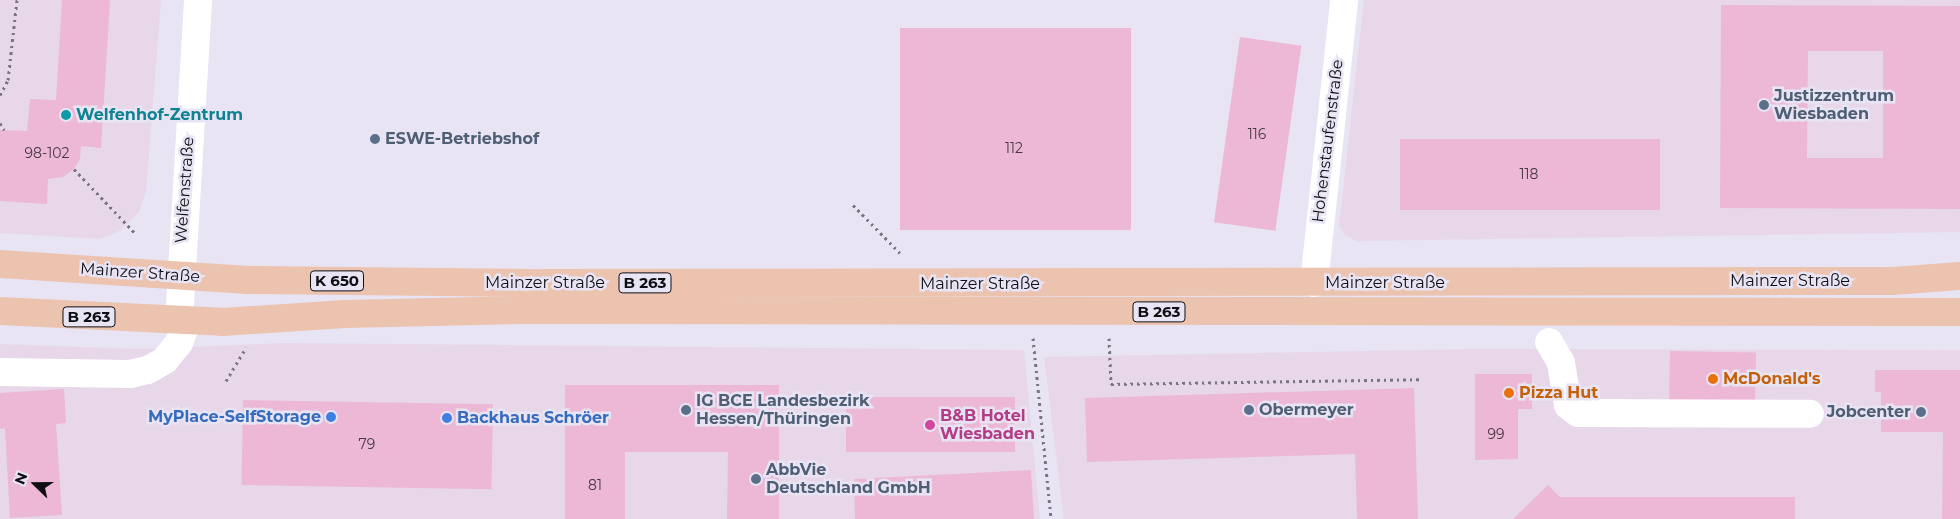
<!DOCTYPE html>
<meta charset="utf-8">
<style>
body{margin:0}
#map{position:relative;width:1960px;height:519px;overflow:hidden;background:#e8e4f4;font-family:Montserrat,sans-serif}
div>[style]{position:absolute}
[style*='--x']{left:calc(var(--x)*1px);top:calc(var(--y)*1px);width:calc(var(--w)*1px);rotate:calc(var(--a)*1deg)}
.commercial>*{inset:0;background:#e7d7e9}
.building>*{inset:0;background:#ecb8d6;transform-origin:0 0}
.path>*{height:3px;margin-top:-1.5px;transform-origin:0;background:repeating-linear-gradient(90deg,#787580 0 2.5px,transparent 0 6.5px)}
.minor>*{height:28px;margin:-14px;padding:0 14px;transform-origin:14px;border-radius:14px;background:#fff}
.major>*{height:28px;margin:-14px;padding:0 14px;transform-origin:14px;border-radius:14px;background:#ebc3af}
.dots>*{width:14px;height:14px;translate:-50% -50%;box-sizing:border-box;border:2px solid #e8e4f4;border-radius:50%}
span{translate:-50% -50%;white-space:nowrap;text-align:center;line-height:1.15;-webkit-text-stroke:5px #e8e4f4;paint-order:stroke}
.number-label{font-size:14px;color:#463844}
.number-label span{-webkit-text-stroke-width:0}
.shield-label span{padding:1px 4px;background:#e8e4f4;border:1px solid;border-radius:4px;-webkit-text-stroke-width:0}
.shield-label{font-size:15px;color:#0f0e13;font-weight:700}
.service-label{font-size:16px;color:#4e5e75;font-weight:700}
.left{translate:0 -50%;text-align:left}
.right{translate:-100% -50%;text-align:right}
.culture-label{font-size:16px;color:#0d838f;font-weight:700}
.street-label{font-size:16px;color:#0f0e13}
.food-label{font-size:16px;color:#c56008;font-weight:700}
.hotel-label{font-size:16px;color:#b23c85;font-weight:700}
.shop-label{font-size:16px;color:#366cbe;font-weight:700}
.north{position:absolute;left:10px;top:459px;width:50px;height:50px;-webkit-text-stroke:4px #e8e4f4;paint-order:stroke;rotate:292deg;font-size:14px;font-weight:700;line-height:20px;text-align:center;color:#0f0e13}
.north::after{content:'';display:block;margin:auto;width:18px;height:22px;background:#0f0e13;clip-path:polygon(50% 0,100% 100%,50% 72%,0 100%)}
</style>
<div id="map">
<div class="commercial">
<div style="clip-path:polygon(0 0,161px 0,146px 192px,139px 212px,121px 230px,100px 239px,0 233px)"></div>
<div style="clip-path:polygon(1364px 0,1960px 0,1960px 232px,1357px 241px,1346px 236px,1339px 226px)"></div>
<div style="clip-path:polygon(286px 343px,1024px 350px,1040px 519px,0 519px,0 344px,140px 349px)"></div>
<div style="clip-path:polygon(1470px 349px,1960px 350px,1960px 519px,1064px 519px,1044px 357px)"></div>
</div>
<div class="building">
<div style="clip-path:polygon(62px 0,110px 0,101px 148px,81px 146px,80px 159px,74px 169px,63px 177px,48px 179px,47px 204px,0 201px,0 130px,27px 131px,30px 99px,56px 100px)"></div>
<div style="clip-path:polygon(evenodd,1721px 5px,1960px 6px,1960px 209px,1720px 208px,1721px 5px,1808px 51px,1883px 51px,1883px 158px,1807px 158px,1808px 51px)"></div>
<div style="left:900px;top:28px;width:231px;height:202px"></div>
<div style="left:1240px;top:37px;width:62px;height:187px;rotate:8deg"></div>
<div style="left:1400px;top:139px;width:260px;height:71px"></div>
<div style="left:1670px;top:351px;width:86px;height:55px;rotate:1deg"></div>
<div style="clip-path:polygon(1875px 370px,1960px 370px,1960px 519px,1942px 519px,1943px 432px,1881px 432px,1881px 392px,1875px 392px)"></div>
<div style="clip-path:polygon(1475px 374px,1532px 374px,1532px 409px,1518px 409px,1518px 459px,1475px 460px)"></div>
<div style="clip-path:polygon(565px 385px,779px 385px,779px 519px,727px 519px,728px 452px,625px 452px,625px 519px,565px 519px)"></div>
<div style="clip-path:polygon(1414px 388px,1418px 519px,1357px 519px,1355px 454px,1087px 462px,1085px 398px)"></div>
<div style="clip-path:polygon(64px 389px,66px 423px,56px 424px,62px 515px,10px 518px,5px 428px,0 429px,0 393px)"></div>
<div style="left:1015px;top:397px;width:55px;height:169px;rotate:90deg"></div>
<div style="left:243px;top:400px;width:250px;height:85px;rotate:1deg"></div>
<div style="clip-path:polygon(1031px 470px,1034px 519px,855px 519px,854px 479px)"></div>
<div style="clip-path:polygon(1548px 485px,1560px 497px,1795px 497px,1795px 519px,1513px 519px)"></div>
</div>
<div class="path">
<div style="--x:0;--y:95;--w:17;--a:-62"></div>
<div style="--x:8;--y:80;--w:81;--a:-83.6"></div>
<div style="--x:0;--y:123;--w:8;--a:60"></div>
<div style="--x:74;--y:169;--w:88;--a:46.4"></div>
<div style="--x:853;--y:205;--w:67;--a:45.6"></div>
<div style="--x:1033;--y:338;--w:182;--a:84.3"></div>
<div style="--x:1109;--y:338;--w:46;--a:87.5"></div>
<div style="--x:1111;--y:384;--w:309;--a:-0.9"></div>
<div style="--x:226;--y:381;--w:39;--a:-59"></div>
</div>
<div class="minor">
<div style="--x:1314;--y:283;--w:285;--a:-83.9"></div>
<div style="--x:179;--y:321;--w:322;--a:-86.6"></div>
<div style="--x:1549;--y:342;--w:24;--a:60"></div>
<div style="--x:1561;--y:363;--w:43;--a:80.5"></div>
<div style="--x:1568;--y:405;--w:13;--a:39"></div>
<div style="--x:1578;--y:413;--w:232;--a:0.2"></div>
<div style="--x:0;--y:372;--w:130;--a:0.9"></div>
<div style="--x:130;--y:374;--w:18;--a:-13"></div>
<div style="--x:148;--y:370;--w:20;--a:-30"></div>
<div style="--x:165;--y:360;--w:22;--a:-51"></div>
<div style="--x:179;--y:343;--w:23;--a:-70"></div>
</div>
<div class="major">
<div style="--x:0;--y:264;--w:249;--a:3.7"></div>
<div style="--x:248;--y:280;--w:300;--a:0.6"></div>
<div style="--x:548;--y:283;--w:1345;--a:-0.09"></div>
<div style="--x:1893;--y:281;--w:67;--a:-4.3"></div>
<div style="--x:0;--y:311;--w:222;--a:2.8"></div>
<div style="--x:222;--y:322;--w:123;--a:-3.7"></div>
<div style="--x:345;--y:314;--w:179;--a:-1.3"></div>
<div style="--x:524;--y:310;--w:1436;--a:0.08"></div>
</div>
<div class="dots">
<div style="left:1764px;top:105px;background:#5c6f8a"></div>
<div style="left:66px;top:115px;background:#0f9aa8"></div>
<div style="left:375px;top:139px;background:#5c6f8a"></div>
<div style="left:1713px;top:379px;background:#e8710a"></div>
<div style="left:1509px;top:393px;background:#e8710a"></div>
<div style="left:686px;top:410px;background:#5c6f8a"></div>
<div style="left:1249px;top:410px;background:#5c6f8a"></div>
<div style="left:1921px;top:412px;background:#5c6f8a"></div>
<div style="left:331px;top:417px;background:#3f7fe0"></div>
<div style="left:447px;top:418px;background:#3f7fe0"></div>
<div style="left:930px;top:425px;background:#d1479c"></div>
<div style="left:756px;top:479px;background:#5c6f8a"></div>
</div>
<div class="number-label">
<span style="left:1257px;top:134px">116</span>
<span style="left:1014px;top:148px">112</span>
<span style="left:47px;top:153px">98-102</span>
<span style="left:1529px;top:174px">118</span>
<span style="left:1496px;top:434px">99</span>
<span style="left:367px;top:444px">79</span>
<span style="left:595px;top:485px">81</span>
</div>
<div class="shield-label">
<span style="left:337px;top:281px">K 650</span>
<span style="left:645px;top:283px">B 263</span>
<span style="left:1159px;top:312px">B 263</span>
<span style="left:89px;top:317px">B 263</span>
</div>
<div class="service-label">
<span class="left" style="left:1774px;top:105px">Justizzentrum<br>Wiesbaden</span>
<span class="left" style="left:385px;top:139px">ESWE-Betriebshof</span>
<span class="left" style="left:696px;top:410px">IG BCE Landesbezirk<br>Hessen/Thüringen</span>
<span class="left" style="left:1259px;top:410px">Obermeyer</span>
<span class="right" style="left:1911px;top:412px">Jobcenter</span>
<span class="left" style="left:766px;top:479px">AbbVie<br>Deutschland GmbH</span>
</div>
<div class="culture-label">
<span class="left" style="left:76px;top:115px">Welfenhof-Zentrum</span>
</div>
<div class="street-label">
<span style="left:1328px;top:141px;rotate:-83deg">Hohenstaufenstraße</span>
<span style="left:185px;top:190px;rotate:-86deg">Welfenstraße</span>
<span style="left:140px;top:273px;rotate:4deg">Mainzer Straße</span>
<span style="left:1790px;top:281px">Mainzer Straße</span>
<span style="left:545px;top:283px">Mainzer Straße</span>
<span style="left:1385px;top:283px">Mainzer Straße</span>
<span style="left:980px;top:284px">Mainzer Straße</span>
</div>
<div class="food-label">
<span class="left" style="left:1723px;top:379px">McDonald's</span>
<span class="left" style="left:1519px;top:393px">Pizza Hut</span>
</div>
<div class="hotel-label">
<span class="left" style="left:940px;top:425px">B&amp;B Hotel<br>Wiesbaden</span>
</div>
<div class="shop-label">
<span class="right" style="left:321px;top:417px">MyPlace-SelfStorage</span>
<span class="left" style="left:457px;top:418px">Backhaus Schröer</span>
</div>
<div class="north">N</div>
</div>
